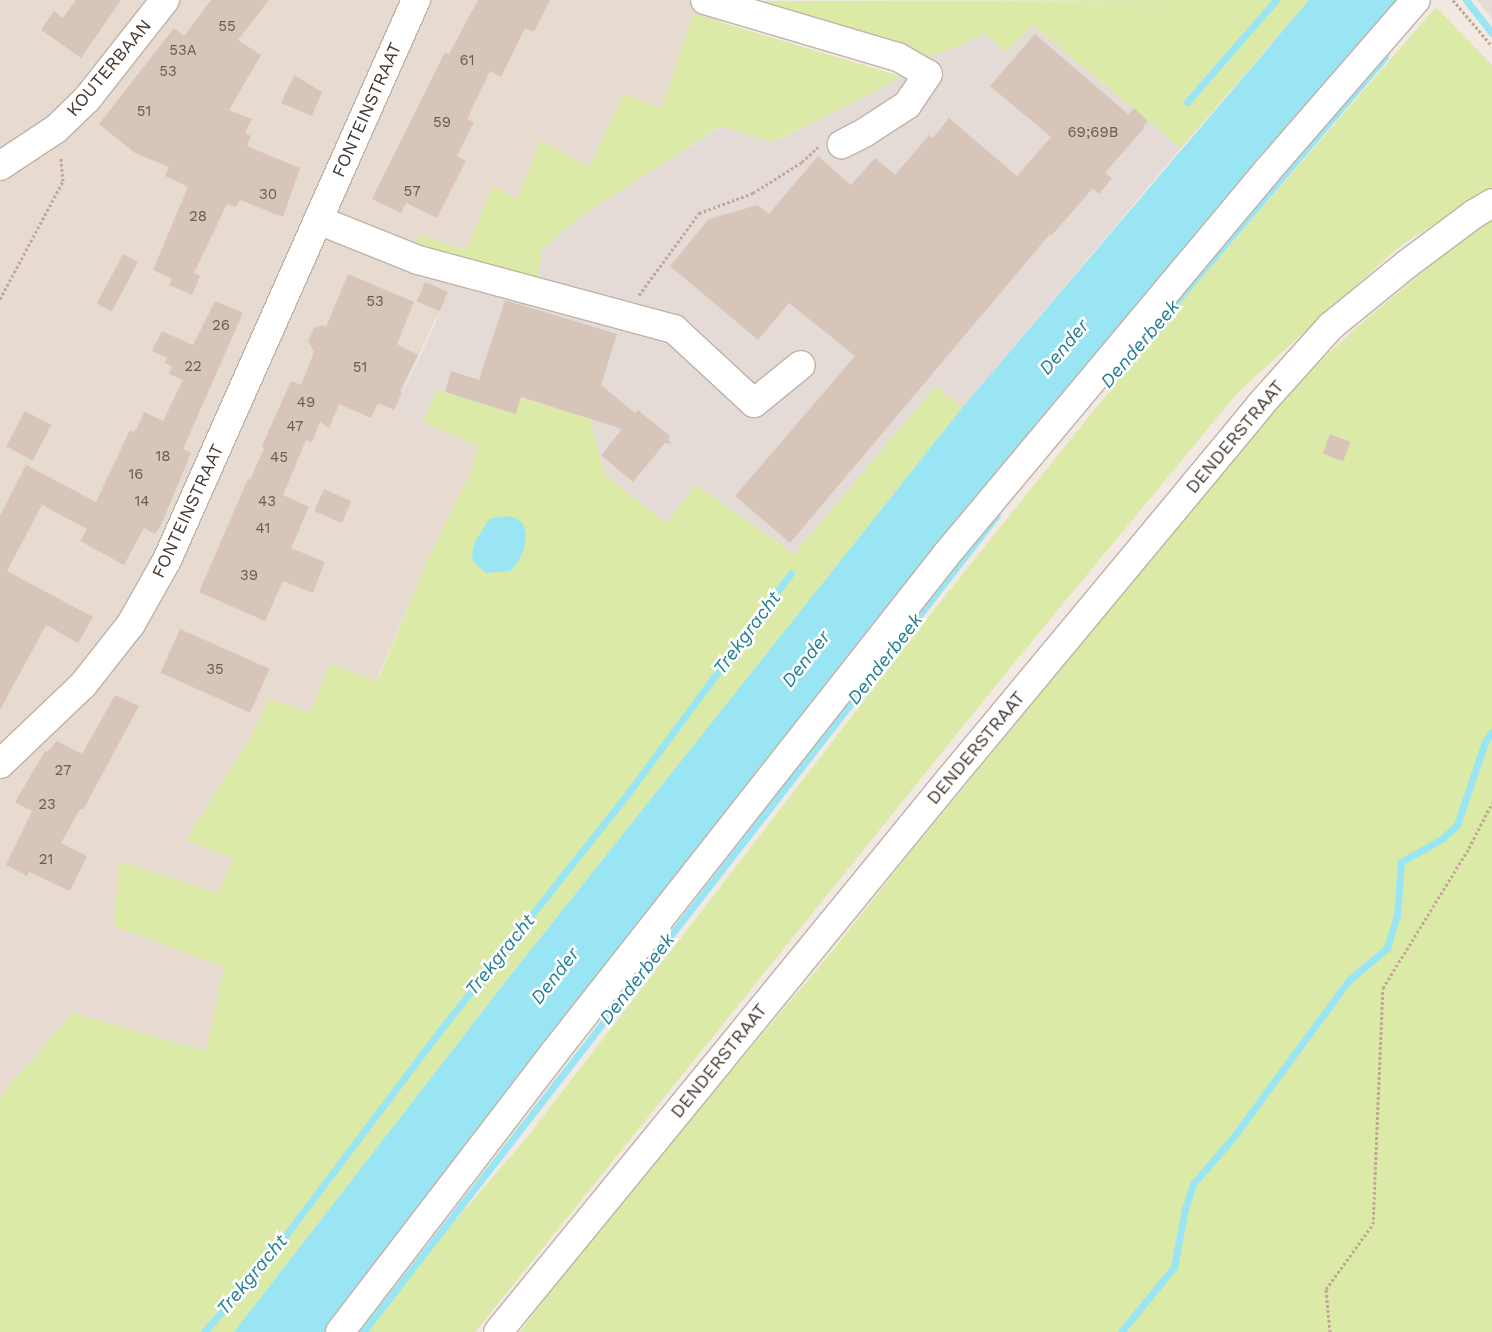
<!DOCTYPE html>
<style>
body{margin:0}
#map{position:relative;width:1492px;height:1332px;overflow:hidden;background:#f2e9e2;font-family:"Work Sans",sans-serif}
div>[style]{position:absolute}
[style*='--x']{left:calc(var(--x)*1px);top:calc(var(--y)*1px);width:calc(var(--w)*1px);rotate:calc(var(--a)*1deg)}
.residential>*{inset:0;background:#e7dad0}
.industrial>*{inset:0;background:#e4dbd7}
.green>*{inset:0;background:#dceaa7}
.water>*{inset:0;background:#99e5f4}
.stream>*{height:7px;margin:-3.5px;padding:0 3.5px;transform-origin:3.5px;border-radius:3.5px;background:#99e5f4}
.building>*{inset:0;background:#d8c5ba;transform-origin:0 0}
.path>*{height:3px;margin-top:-1.5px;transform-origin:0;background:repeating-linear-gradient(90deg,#c1a695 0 2.5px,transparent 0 5px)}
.roads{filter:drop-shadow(1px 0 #c1b2a7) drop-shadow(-1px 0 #c1b2a7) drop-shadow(0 1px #c1b2a7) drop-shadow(0 -1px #c1b2a7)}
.minor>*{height:28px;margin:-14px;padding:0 14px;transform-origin:14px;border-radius:14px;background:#fff}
span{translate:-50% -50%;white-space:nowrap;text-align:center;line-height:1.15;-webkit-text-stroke:5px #fff;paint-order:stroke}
.number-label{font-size:15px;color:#695c54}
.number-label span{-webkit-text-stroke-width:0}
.street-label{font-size:18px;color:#443932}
.water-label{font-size:19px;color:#228095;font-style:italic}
</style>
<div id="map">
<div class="residential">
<div style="clip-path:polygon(0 0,727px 0,719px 22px,693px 15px,662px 109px,623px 95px,589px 168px,517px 200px,493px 187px,466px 250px,419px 236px,477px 270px,435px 320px,402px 392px,479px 446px,471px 471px,431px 553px,376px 681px,330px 664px,310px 713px,269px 700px,251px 736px,186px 840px,234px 859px,218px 893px,119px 861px,114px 926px,224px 967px,206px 1051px,73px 1013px,0 1096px)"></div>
</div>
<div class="industrial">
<div style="clip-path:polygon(1477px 0,1492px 0,1492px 18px)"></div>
<div style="clip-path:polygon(1033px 25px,1181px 148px,962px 408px,936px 387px,794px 554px,703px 490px,666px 523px,605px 475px,590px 419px,521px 397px,516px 414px,436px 390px,423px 422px,394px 410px,450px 293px,477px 270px,542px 250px,577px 219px,722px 126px,774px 142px,887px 85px,927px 57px,957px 47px,984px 33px)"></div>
</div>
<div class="green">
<div style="clip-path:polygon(1309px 0,1181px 148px,1033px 25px,1006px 52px,984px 33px,957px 47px,927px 57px,727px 1px)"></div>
<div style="clip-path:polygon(1436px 7px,1492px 65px,1492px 187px,1400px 246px,1239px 391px,1014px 663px,475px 1332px,359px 1332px,525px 1140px,937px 606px,1188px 293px)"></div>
<div style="clip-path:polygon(693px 14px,900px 76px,887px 85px,773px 142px,721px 126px,577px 219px,542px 250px,538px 280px,413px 248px,419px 235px,466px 250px,493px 186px,517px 199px,541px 140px,589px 168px,623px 94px,662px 108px)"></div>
<div style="clip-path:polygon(1492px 220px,1492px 1332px,520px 1332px,607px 1218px,830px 954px,914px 848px,1294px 385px,1356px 328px,1457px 243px)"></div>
<div style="clip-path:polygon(936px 386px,962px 408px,510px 976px,234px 1332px,0 1332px,0 1096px,73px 1013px,206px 1051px,224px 967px,114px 926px,119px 861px,218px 893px,234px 859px,186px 840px,251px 736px,269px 699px,310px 713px,330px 664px,377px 681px,431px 553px,471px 471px,479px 446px,423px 422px,436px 390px,516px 413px,521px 397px,590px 419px,605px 475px,666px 523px,696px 485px,794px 554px)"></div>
</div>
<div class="water">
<div style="clip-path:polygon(1309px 0,1401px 0,516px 1084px,326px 1332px,234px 1332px,510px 976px,962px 408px)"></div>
<div style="clip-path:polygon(506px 516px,516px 518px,523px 524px,526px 535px,524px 550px,516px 565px,510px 571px,486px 573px,473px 562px,472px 552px,475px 542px,489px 519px)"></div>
</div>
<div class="stream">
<div style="--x:1466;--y:0;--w:42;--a:51.8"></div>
<div style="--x:1187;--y:102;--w:135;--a:-48.9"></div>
<div style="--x:1161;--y:319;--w:345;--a:-49.5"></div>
<div style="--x:204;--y:1332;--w:101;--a:-49"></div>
<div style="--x:270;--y:1256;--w:286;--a:-53"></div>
<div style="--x:442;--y:1028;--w:296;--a:-51.6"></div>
<div style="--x:626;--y:796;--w:277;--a:-53.5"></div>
<div style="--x:363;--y:1332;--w:1034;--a:-52.19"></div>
<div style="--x:1121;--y:1332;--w:84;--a:-50.8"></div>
<div style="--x:1174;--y:1267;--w:59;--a:-79.3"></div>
<div style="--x:1185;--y:1209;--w:26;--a:-72"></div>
<div style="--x:1193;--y:1184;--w:60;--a:-49.1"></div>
<div style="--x:1232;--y:1139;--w:197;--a:-53.7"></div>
<div style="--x:1349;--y:980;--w:50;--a:-40.1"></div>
<div style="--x:1387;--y:948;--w:34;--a:-73"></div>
<div style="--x:1397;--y:916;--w:54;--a:-85.8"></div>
<div style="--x:1401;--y:862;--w:48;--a:-29.7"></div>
<div style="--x:1443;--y:838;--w:19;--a:-43"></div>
<div style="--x:1457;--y:825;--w:88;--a:-71.4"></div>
<div style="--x:1485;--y:742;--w:12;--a:-55"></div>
</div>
<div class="building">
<div style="clip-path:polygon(76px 0,121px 0,81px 58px,41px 30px,54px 11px,63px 18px)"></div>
<div style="clip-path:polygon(211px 0,269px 0,238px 40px,261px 55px,229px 110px,252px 119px,245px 133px,251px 136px,247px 146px,300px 168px,283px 217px,240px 200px,236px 207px,227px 204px,194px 273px,200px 276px,192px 295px,169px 285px,172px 279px,153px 270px,188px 187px,165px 176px,169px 167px,135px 153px,99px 124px,174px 28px,184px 36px)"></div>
<div style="clip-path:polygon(478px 0,550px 0,534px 32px,525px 28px,501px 77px,490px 71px,467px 119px,474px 122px,457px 156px,466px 161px,437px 218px,406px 203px,401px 213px,372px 199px,445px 52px,449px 54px)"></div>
<div style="clip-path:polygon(1035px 34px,1128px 114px,1134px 108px,1148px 121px,1143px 126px,1144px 128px,1105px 173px,1112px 178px,1099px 194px,1093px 188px,1052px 235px,1050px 234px,790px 543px,735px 496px,855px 356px,789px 303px,758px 340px,670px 266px,709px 219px,758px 205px,769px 214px,818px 156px,851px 185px,875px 158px,895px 175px,929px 135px,933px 138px,949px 118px,1017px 176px,1051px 137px,990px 86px)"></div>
<div style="clip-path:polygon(294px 75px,322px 92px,312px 116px,281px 103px)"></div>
<div style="left:123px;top:254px;width:17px;height:56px;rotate:28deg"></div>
<div style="clip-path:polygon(348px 274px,414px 302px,397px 344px,418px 355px,400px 391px,402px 392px,394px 410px,378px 403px,371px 418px,339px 404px,329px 428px,320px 422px,312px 442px,306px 440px,283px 495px,309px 507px,291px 548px,325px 562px,313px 593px,283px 581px,265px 621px,199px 592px,248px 479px,250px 480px,264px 448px,262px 446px,291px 381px,301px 385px,314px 352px,308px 341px,314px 328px,323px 325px,326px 327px)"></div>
<div style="left:425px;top:282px;width:25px;height:21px;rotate:23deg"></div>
<div style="clip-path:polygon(505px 300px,617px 334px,601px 385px,635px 413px,638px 410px,670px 436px,668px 440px,673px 444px,665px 443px,633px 482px,601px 455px,622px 429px,521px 397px,516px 414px,445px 392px,451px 371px,479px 380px)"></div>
<div style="clip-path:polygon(215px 301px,243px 313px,183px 449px,191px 453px,161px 525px,155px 534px,144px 528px,124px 565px,80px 541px,87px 529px,42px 505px,7px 571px,93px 617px,78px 643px,46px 625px,0 710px,0 516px,26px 465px,96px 502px,130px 430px,133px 432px,137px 428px,144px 412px,163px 421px,183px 380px,169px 374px,172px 366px,165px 363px,167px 358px,152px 351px,162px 331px,193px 345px)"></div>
<div style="left:25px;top:411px;width:30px;height:40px;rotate:28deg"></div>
<div style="left:1330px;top:434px;width:22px;height:21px;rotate:21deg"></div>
<div style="left:324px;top:489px;width:30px;height:24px;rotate:24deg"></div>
<div style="left:180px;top:629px;width:98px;height:48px;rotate:24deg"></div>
<div style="clip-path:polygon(115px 695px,139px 706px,83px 810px,80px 809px,61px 843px,87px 856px,70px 891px,29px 872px,27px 876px,6px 865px,32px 811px,15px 802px,45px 751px,47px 752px,57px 741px,82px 754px)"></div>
</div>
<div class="path">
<div style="--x:1453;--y:0;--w:60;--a:49.7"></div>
<div style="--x:639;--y:295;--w:102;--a:-53.8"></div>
<div style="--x:699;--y:213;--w:58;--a:-20.3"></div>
<div style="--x:753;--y:193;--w:58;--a:-32.3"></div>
<div style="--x:802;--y:162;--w:22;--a:-43"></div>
<div style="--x:0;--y:299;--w:134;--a:-61.9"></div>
<div style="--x:63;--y:181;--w:24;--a:-95"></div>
<div style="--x:1330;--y:1332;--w:43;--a:-95.3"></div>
<div style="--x:1326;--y:1289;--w:80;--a:-54.1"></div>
<div style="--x:1373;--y:1224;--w:236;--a:-87.6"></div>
<div style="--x:1383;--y:988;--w:164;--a:-58.4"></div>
<div style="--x:1469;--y:848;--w:51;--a:-62.9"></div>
</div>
<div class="roads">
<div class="minor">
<div style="--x:705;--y:0;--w:201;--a:16.5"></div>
<div style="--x:898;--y:57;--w:34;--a:30"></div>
<div style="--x:928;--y:74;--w:37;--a:124"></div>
<div style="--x:907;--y:105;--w:51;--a:146.9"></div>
<div style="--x:864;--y:133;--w:25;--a:153"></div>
<div style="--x:0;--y:166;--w:67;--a:-33.5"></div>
<div style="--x:56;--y:129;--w:43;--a:-44.1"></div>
<div style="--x:87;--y:99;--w:126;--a:-51.8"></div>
<div style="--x:318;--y:220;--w:108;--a:21.8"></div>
<div style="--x:418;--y:260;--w:265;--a:15.1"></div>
<div style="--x:674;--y:329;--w:109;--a:42.8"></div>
<div style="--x:754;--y:403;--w:60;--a:-39"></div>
<div style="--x:0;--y:764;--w:115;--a:-43.6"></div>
<div style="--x:83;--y:685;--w:78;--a:-51.8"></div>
<div style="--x:131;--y:624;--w:73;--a:-60.6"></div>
<div style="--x:167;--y:560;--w:613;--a:-66.03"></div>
<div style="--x:340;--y:1332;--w:352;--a:-52.5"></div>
<div style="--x:554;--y:1053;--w:634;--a:-51.79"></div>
<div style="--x:946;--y:555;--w:502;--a:-50.09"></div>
<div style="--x:1268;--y:170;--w:225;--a:-49"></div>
<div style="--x:498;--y:1332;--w:714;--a:-50.74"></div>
<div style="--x:950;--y:779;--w:486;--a:-50.3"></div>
<div style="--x:1260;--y:405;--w:106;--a:-48.1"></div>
<div style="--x:1331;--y:326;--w:98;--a:-39.2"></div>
<div style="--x:1407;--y:264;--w:84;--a:-36.7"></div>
<div style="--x:1474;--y:214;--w:21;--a:-31"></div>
</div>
</div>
<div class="number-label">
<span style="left:227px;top:27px">55</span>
<span style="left:183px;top:51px">53A</span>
<span style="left:467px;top:61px">61</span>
<span style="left:168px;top:72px">53</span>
<span style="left:144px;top:112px">51</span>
<span style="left:442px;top:123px">59</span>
<span style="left:1093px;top:133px">69;69B</span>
<span style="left:412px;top:192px">57</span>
<span style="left:268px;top:195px">30</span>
<span style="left:198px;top:217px">28</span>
<span style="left:375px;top:302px">53</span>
<span style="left:221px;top:326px">26</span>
<span style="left:193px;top:367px">22</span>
<span style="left:360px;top:368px">51</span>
<span style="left:306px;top:403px">49</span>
<span style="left:295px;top:427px">47</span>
<span style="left:163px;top:457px">18</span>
<span style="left:279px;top:458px">45</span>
<span style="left:136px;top:475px">16</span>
<span style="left:142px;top:502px">14</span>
<span style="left:267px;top:502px">43</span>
<span style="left:263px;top:529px">41</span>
<span style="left:249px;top:576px">39</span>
<span style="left:215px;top:670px">35</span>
<span style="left:63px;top:771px">27</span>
<span style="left:47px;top:805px">23</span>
<span style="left:46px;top:860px">21</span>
</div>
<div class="street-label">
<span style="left:109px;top:68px;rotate:-50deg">KOUTERBAAN</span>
<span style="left:367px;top:110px;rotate:-66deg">FONTEINSTRAAT</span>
<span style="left:1235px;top:437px;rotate:-50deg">DENDERSTRAAT</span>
<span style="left:188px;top:511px;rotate:-65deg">FONTEINSTRAAT</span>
<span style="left:976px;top:748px;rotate:-50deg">DENDERSTRAAT</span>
<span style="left:719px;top:1061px;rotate:-51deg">DENDERSTRAAT</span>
</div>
<div class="water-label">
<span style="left:1140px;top:344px;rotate:-49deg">Denderbeek</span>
<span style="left:1064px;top:347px;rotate:-50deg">Dender</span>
<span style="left:747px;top:633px;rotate:-53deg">Trekgracht</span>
<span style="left:806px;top:659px;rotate:-52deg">Dender</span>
<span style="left:885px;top:659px;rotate:-52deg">Denderbeek</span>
<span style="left:500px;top:955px;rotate:-51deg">Trekgracht</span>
<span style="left:555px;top:976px;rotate:-52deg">Dender</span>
<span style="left:637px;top:979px;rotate:-52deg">Denderbeek</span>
<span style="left:252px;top:1275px;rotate:-50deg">Trekgracht</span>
</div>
</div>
